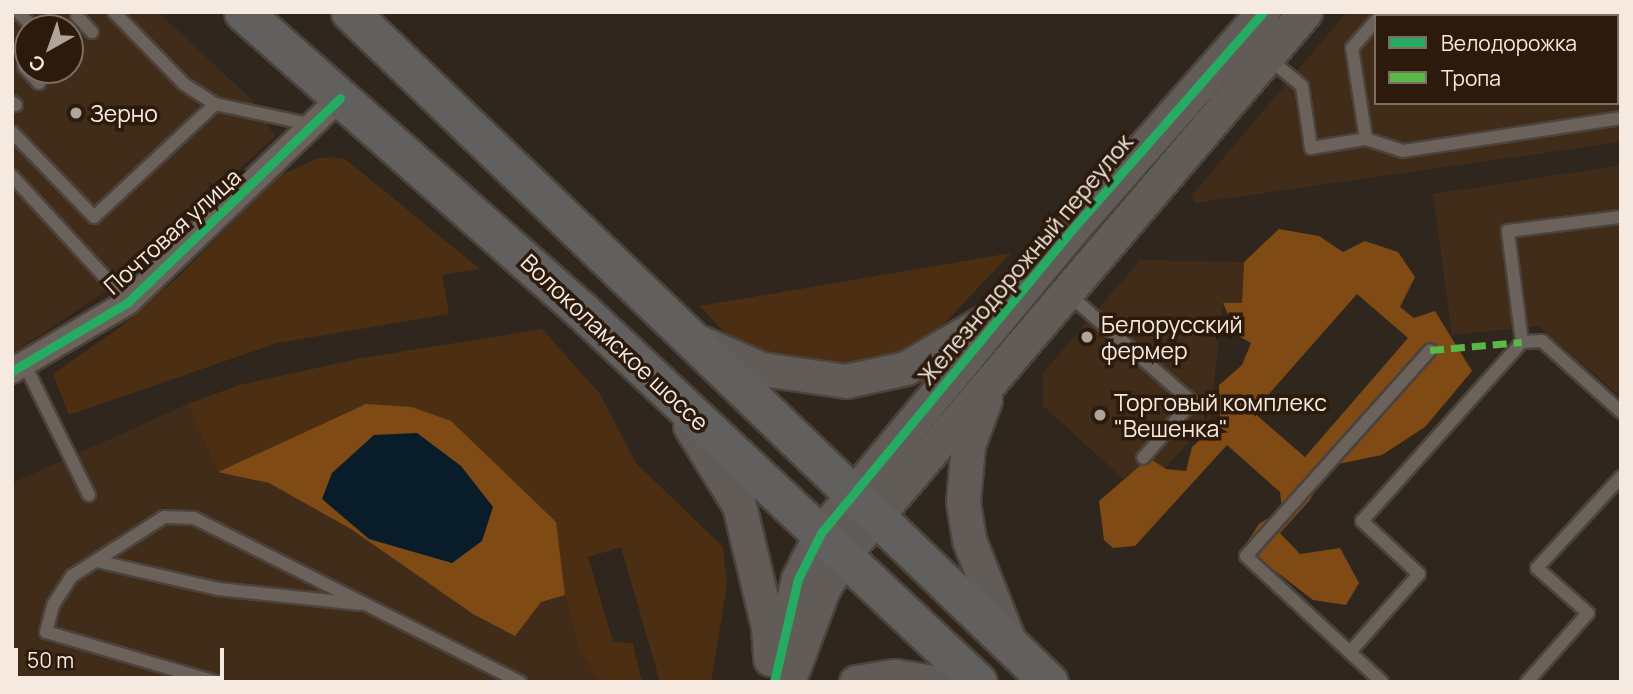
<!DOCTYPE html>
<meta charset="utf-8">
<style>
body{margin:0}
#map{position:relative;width:1633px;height:694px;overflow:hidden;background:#2f261d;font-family:Manrope,sans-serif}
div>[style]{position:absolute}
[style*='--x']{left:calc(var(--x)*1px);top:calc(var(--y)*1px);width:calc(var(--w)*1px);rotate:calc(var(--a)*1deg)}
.built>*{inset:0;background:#412c1a}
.green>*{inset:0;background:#4c2f13}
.forest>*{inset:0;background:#7f4a14}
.water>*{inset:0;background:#091c2a}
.roads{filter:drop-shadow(2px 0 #4b433c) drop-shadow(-2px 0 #4b433c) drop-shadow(0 2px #4b433c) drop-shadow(0 -2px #4b433c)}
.lane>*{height:12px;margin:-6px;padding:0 6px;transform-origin:6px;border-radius:6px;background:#6a625b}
.street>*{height:24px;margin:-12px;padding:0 12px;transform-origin:12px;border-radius:12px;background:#6a625b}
.secondary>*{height:33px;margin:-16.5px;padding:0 16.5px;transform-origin:16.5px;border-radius:16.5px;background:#615c58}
.primary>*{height:37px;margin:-18.5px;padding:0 18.5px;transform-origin:18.5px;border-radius:18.5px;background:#61605e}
.quiet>*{height:7px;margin-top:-3.5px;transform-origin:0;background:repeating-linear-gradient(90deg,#58b947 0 14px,transparent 0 21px)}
.cycleway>*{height:9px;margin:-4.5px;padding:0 4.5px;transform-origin:4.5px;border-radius:4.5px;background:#26ab63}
.dots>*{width:19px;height:19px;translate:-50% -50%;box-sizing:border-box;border:4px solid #2c1b0c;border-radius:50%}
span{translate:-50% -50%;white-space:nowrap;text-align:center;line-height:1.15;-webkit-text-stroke:7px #2c1b0c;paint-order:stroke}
.poi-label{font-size:23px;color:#f6eae0}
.left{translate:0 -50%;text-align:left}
.street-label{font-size:23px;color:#f6eae0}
.frame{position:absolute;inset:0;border:14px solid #f6eae0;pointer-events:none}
.legend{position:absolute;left:1374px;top:14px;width:245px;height:91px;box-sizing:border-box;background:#2c1b0c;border:2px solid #7d6e61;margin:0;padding:9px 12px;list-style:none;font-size:21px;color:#f6eae0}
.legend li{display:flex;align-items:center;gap:14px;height:35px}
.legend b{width:35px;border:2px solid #7d6e61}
.north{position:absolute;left:14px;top:14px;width:70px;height:70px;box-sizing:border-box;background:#2c1b0c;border:2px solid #7d6e61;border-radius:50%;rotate:220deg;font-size:19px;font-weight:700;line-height:28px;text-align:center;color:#f6eae0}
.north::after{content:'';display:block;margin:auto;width:24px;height:32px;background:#b0a59c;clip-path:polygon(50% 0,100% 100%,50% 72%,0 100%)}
.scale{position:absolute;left:14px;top:648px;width:210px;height:32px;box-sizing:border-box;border:4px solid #f6eae0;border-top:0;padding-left:9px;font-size:21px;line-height:24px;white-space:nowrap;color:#f6eae0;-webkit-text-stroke:5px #2c1b0c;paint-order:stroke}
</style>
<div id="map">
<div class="built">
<div style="clip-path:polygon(evenodd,12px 12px,158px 12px,250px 98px,275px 136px,118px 283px,12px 354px,12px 12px,28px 28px,70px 28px,70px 70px,28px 70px,28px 28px)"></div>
<div style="clip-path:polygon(evenodd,1347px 12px,1621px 12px,1621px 142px,1195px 203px,1192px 195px,1347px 12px,1376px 16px,1617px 16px,1617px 103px,1376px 103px,1376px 16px)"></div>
<div style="clip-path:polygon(1621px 165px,1621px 397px,1538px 326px,1452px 335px,1433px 194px)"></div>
<div style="clip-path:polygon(1140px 260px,1244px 262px,1242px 303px,1223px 303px,1210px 418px,1141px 495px,1043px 406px,1043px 373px)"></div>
<div style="clip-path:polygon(188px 404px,219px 472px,366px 404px,556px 522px,561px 580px,580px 651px,600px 682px,12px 682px,12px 483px)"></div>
</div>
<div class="green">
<div style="clip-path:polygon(333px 157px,345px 159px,480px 269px,442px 275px,449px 314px,277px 343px,69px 415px,53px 374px,123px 325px,177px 278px,279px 176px,317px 159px)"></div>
<div style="clip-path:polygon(1011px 253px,923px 346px,858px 369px,764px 356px,726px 334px,700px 306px)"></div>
<div style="clip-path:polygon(542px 329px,600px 394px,636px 463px,723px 547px,727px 584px,711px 682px,660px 682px,621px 547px,588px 557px,613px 642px,633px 643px,642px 682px,600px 682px,580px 651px,561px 580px,556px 522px,366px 404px,218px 472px,188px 404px,239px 385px,362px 358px)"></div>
</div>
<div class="forest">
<div style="clip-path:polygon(evenodd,1279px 229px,1319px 236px,1343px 252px,1365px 241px,1398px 252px,1415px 277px,1400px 307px,1414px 318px,1435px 311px,1472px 371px,1425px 427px,1382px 455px,1328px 466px,1310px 500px,1280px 533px,1300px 554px,1340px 548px,1359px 583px,1346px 605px,1313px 600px,1244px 547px,1259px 524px,1282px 509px,1280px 492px,1227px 445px,1135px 546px,1113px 548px,1104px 540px,1099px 501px,1149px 458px,1166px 469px,1186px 471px,1192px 447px,1220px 422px,1219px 385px,1242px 365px,1251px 343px,1237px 335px,1223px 303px,1242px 303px,1244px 262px,1279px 229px,1357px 294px,1408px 338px,1305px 457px,1253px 412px,1357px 294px)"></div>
<div style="clip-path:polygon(366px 404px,412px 407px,451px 421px,556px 522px,565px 595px,541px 602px,515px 636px,473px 614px,351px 529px,269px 483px,218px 472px)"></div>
</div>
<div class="water">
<div style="clip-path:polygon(417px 433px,461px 466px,493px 507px,482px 541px,452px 563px,369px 539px,322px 499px,332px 473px,374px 435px)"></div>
</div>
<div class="roads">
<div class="lane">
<div style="--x:18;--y:12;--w:16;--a:45"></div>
<div style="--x:114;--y:12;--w:100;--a:45.8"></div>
<div style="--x:184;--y:84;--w:37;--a:33"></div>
<div style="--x:215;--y:104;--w:100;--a:12.1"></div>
<div style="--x:77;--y:16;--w:22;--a:47"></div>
<div style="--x:1268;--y:58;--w:44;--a:39.5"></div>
<div style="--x:1302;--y:86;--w:63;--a:81.7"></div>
<div style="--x:1311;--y:148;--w:56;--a:-9.3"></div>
<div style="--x:1366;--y:139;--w:92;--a:-98.7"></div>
<div style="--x:1352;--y:48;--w:37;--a:-49"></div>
<div style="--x:24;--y:67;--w:22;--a:47"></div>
<div style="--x:12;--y:102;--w:5;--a:37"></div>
<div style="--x:12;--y:132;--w:118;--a:46"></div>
<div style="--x:94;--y:217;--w:166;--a:-43"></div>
<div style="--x:1366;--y:139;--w:39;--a:18"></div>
<div style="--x:1403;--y:151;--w:220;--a:-8.6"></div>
<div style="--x:12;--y:176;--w:171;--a:47.4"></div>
<div style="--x:1067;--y:293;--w:166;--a:41.1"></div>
<div style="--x:1192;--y:402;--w:74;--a:131.2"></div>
<div style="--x:1522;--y:342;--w:112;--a:-97.2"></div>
<div style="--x:1508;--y:231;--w:114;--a:-7.1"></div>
<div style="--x:24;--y:363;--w:147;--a:63.8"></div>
<div style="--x:96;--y:561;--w:125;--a:12.9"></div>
<div style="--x:218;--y:589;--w:143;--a:6"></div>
<div style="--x:1350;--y:652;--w:104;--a:-48.5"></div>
<div style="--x:1419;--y:574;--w:78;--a:-137.1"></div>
<div style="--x:1362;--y:521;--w:240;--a:-48.2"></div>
<div style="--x:1522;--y:342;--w:20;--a:-3"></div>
<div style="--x:1542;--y:341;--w:106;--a:41.9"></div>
<div style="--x:216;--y:682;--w:177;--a:-163.6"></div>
<div style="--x:46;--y:632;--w:28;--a:-75"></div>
<div style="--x:53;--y:605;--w:35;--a:-57"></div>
<div style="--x:72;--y:576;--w:109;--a:-32.7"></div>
<div style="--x:164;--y:517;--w:30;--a:2"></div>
<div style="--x:194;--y:518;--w:365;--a:26.7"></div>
<div style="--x:1382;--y:682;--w:185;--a:-137.2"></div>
<div style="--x:1246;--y:556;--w:276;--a:-48.2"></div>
<div style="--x:1527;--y:682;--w:92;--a:-48.5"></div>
<div style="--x:1588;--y:613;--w:68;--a:-138.6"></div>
<div style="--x:1537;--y:568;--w:124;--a:-47.3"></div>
</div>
<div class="street">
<div style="--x:12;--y:371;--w:135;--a:-30.7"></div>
<div style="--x:128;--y:302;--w:294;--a:-43.9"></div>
</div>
<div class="secondary">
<div style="--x:702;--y:343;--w:65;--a:23.4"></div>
<div style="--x:762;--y:369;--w:85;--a:8.1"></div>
<div style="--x:846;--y:381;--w:61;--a:-12.2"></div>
<div style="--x:906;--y:368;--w:91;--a:-30.5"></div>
<div style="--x:985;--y:400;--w:48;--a:110.7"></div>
<div style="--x:968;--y:445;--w:57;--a:95"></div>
<div style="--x:963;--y:502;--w:38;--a:81"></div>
<div style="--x:969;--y:540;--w:111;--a:68.3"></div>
<div style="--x:690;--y:426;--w:93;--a:58.2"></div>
<div style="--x:739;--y:505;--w:125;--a:76.6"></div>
<div style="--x:768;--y:627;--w:32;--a:86"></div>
<div style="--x:780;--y:655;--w:78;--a:-76.7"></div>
<div style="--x:798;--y:579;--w:51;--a:-63.4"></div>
<div style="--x:821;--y:533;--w:389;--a:-50.4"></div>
<div style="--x:1069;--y:233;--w:294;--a:-48.7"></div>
<div style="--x:788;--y:682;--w:99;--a:-69.4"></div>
<div style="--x:823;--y:589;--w:41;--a:-59"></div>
<div style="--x:844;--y:554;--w:712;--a:-49.62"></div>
<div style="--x:856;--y:682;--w:39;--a:-9"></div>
<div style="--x:895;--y:676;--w:36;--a:9"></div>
</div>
<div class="primary">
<div style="--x:243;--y:12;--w:449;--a:41.4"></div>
<div style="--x:580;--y:309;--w:545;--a:43.14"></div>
<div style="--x:350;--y:12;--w:968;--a:43.79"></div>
</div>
</div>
<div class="quiet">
<div style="--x:1430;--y:350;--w:92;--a:-5"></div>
</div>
<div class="cycleway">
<div style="--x:12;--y:371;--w:135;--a:-30.7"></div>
<div style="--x:128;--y:302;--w:294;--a:-43.9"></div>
<div style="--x:774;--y:682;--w:106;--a:-76.9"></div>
<div style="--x:798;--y:579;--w:51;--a:-63.4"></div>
<div style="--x:821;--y:533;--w:389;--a:-50.4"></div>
<div style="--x:1069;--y:233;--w:294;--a:-48.7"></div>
</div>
<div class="dots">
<div style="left:76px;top:113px;background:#b0a59c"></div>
<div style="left:1087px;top:337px;background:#b0a59c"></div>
<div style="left:1100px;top:415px;background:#b0a59c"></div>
</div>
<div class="poi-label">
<span class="left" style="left:90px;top:113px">Зерно</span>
<span class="left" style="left:1101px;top:337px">Белорусский<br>фермер</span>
<span class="left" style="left:1114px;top:415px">Торговый комплекс<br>"Вешенка"</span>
</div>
<div class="street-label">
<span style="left:172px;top:231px;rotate:-42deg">Почтовая улица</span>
<span style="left:1025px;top:259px;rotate:-50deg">Железнодорожный переулок</span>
<span style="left:615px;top:342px;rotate:43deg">Волоколамское шоссе</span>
</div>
<div class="frame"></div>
<ul class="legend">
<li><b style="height:9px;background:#26ab63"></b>Велодорожка</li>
<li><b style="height:9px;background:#58b947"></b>Тропа</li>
</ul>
<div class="north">С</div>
<div class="scale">50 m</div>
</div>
